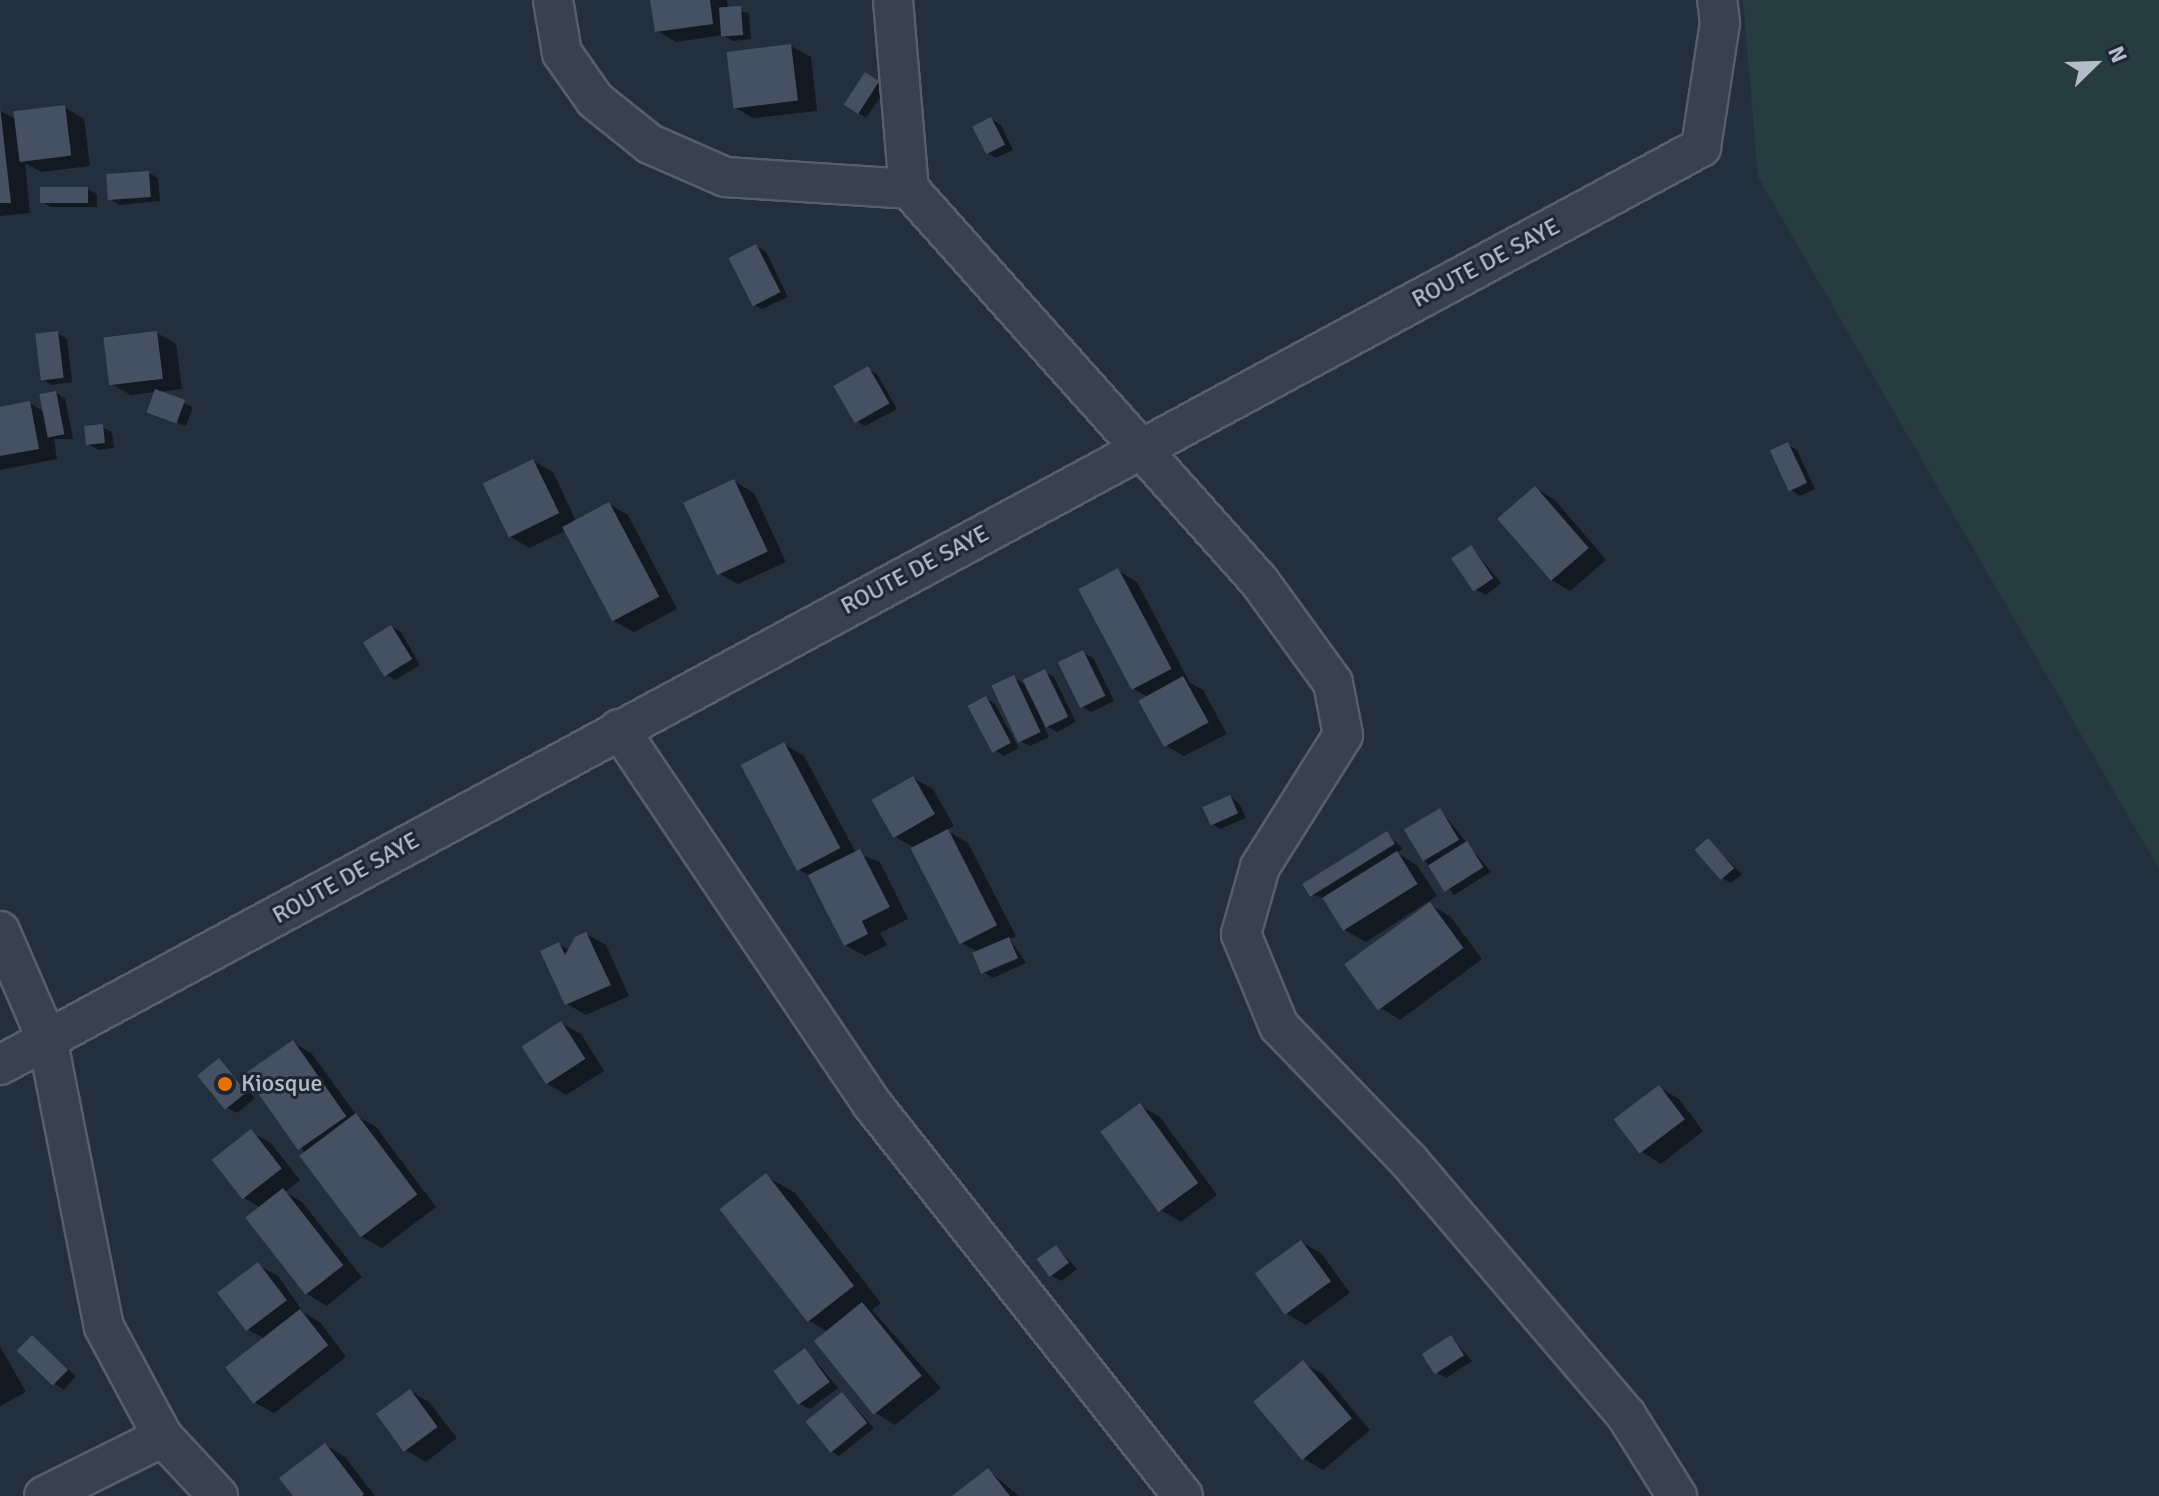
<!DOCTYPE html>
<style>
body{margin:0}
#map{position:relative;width:2159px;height:1496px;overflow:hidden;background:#242f3e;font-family:Signika,sans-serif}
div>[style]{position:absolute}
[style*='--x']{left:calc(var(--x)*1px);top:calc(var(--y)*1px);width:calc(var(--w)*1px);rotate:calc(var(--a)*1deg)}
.green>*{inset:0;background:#263c3f}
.shadow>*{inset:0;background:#0007}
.building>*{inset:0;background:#455162;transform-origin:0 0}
.roads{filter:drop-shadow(2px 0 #565f6c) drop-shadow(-2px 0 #565f6c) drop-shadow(0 2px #565f6c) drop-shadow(0 -2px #565f6c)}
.minor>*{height:38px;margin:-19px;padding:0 19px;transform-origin:19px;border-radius:19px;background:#38414e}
.dots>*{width:22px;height:22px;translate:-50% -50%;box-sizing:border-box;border:4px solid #1d2633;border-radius:50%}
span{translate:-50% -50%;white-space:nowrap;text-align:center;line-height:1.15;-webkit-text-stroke:6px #1d2633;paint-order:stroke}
.street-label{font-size:24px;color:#b4bcc9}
.poi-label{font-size:24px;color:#b4bcc9}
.left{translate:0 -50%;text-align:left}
.north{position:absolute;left:2055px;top:24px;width:80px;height:80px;-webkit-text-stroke:6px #1d2633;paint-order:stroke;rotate:67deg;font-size:22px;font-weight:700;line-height:32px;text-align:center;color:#b4bcc9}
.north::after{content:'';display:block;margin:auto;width:28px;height:36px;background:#b4bcc9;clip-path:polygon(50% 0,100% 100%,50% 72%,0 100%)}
</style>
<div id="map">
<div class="green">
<div style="clip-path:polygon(1743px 0,2159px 0,2159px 869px,1758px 177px)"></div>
</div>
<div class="shadow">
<div style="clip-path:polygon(652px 0,727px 0,728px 9px,749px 13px,751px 39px,733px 41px,723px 35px,676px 42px,657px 31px)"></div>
<div style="clip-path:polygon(791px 46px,811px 57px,817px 111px,753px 118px,734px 107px)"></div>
<div style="clip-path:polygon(875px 80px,887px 88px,866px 118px,857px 112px)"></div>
<div style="clip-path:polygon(64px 107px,84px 119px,90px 166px,41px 172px,25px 163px,30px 213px,0 216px,0 111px,16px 119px)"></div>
<div style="clip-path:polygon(991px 119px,1001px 125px,1013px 150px,996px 158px,987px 153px)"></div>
<div style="clip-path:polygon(149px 173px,158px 178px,160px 201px,119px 205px,110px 199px)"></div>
<div style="clip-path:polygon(88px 189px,97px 194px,97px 207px,51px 207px,42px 202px)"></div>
<div style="clip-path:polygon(756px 246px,766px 252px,788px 297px,762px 309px,753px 304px)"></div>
<div style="clip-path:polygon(57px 333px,67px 339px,72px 382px,52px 385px,42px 379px)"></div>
<div style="clip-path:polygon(157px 333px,176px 344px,182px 389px,158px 392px,193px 407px,186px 426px,158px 416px,156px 392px,131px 395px,111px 384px)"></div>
<div style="clip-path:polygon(868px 369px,877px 374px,897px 409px,865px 426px,856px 421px)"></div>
<div style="clip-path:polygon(56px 393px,65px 398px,73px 439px,54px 439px,57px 459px,0 470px,0 409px,30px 403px,44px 412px)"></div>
<div style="clip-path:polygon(102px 427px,112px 432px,114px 448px,99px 450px,89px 445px)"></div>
<div style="clip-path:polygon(1788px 445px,1797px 450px,1815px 489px,1800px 496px,1791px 490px)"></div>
<div style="clip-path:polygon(533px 461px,553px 472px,576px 521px,609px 504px,628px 515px,677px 609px,634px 632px,614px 621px,567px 530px,529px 548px,509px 536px)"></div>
<div style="clip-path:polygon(734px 481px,754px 493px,786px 562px,738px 584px,718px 573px)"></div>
<div style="clip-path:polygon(1535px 488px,1555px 500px,1606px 560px,1570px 591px,1551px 580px,1499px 518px)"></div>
<div style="clip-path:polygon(1471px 547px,1501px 583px,1486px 595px,1476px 590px)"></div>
<div style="clip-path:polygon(1117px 570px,1137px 582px,1190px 683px,1203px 690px,1227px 734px,1184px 756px,1165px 745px,1148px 697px,1132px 688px)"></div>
<div style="clip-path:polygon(391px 627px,401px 632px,420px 665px,395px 680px,386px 674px)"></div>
<div style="clip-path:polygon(1083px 653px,1093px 658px,1114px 701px,1091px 712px,1081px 706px)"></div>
<div style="clip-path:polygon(1045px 672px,1054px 677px,1076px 722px,1057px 732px,1043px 724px,1049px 737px,1030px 746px,1020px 741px,1014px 678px,1028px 686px)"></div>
<div style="clip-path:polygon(986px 698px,995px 704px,1019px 748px,1004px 756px,995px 750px)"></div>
<div style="clip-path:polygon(784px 744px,804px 756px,856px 853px,880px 862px,908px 919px,880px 933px,887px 945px,865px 956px,845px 945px,810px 876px,799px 870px)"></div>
<div style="clip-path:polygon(913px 778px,933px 789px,954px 826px,946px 830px,968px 843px,1016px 936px,1010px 939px,1026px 963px,993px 978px,983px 972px,978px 952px,961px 943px,913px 847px,895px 837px)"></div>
<div style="clip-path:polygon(1230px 797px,1239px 803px,1246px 818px,1220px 829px,1211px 823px)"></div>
<div style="clip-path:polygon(1440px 810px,1491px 872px,1454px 895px,1424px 860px)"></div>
<div style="clip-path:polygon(1387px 833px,1403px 849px,1397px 853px,1417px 865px,1437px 896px,1366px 942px,1346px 931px,1325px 898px,1312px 895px)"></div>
<div style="clip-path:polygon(1708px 841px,1742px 874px,1731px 883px,1722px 878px)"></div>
<div style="clip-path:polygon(1430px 905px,1450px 916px,1482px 959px,1400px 1020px,1381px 1008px)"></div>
<div style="clip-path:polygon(586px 934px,606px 945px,629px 996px,586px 1015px,567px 1004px,559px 944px,570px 951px)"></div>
<div style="clip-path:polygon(561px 1023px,581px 1034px,604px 1071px,566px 1095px,546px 1083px)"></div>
<div style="clip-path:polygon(293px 1042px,312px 1054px,357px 1116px,376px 1127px,436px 1207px,382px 1248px,362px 1237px,302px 1149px)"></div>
<div style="clip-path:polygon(219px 1061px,255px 1098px,237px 1113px,228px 1108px)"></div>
<div style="clip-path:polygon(1659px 1087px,1679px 1099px,1703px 1131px,1661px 1164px,1642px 1152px)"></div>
<div style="clip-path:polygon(1141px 1106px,1160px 1117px,1217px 1195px,1181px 1222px,1161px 1210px)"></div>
<div style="clip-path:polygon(251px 1132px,271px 1143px,300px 1180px,285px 1192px,302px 1202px,362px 1277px,327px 1306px,307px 1294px,261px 1208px,244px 1198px)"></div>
<div style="clip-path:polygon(766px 1176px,795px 1193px,881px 1303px,872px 1310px,941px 1388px,895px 1425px,876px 1413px,828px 1332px,808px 1320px)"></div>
<div style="clip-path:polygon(1301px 1242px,1321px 1253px,1350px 1293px,1306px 1325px,1287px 1314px)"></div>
<div style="clip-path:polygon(1056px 1247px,1077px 1269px,1061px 1281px,1052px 1276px)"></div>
<div style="clip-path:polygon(258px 1265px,278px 1276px,304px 1313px,320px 1322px,346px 1357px,274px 1413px,254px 1402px,265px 1339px,249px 1330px)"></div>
<div style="clip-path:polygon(1451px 1337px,1472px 1361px,1446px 1378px,1437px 1373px)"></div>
<div style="clip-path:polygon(32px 1338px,76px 1376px,64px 1390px,55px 1384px)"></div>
<div style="clip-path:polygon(0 1346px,26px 1392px,0 1406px)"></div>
<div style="clip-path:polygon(806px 1350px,838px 1388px,810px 1409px,800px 1404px)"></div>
<div style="clip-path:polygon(1303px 1363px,1323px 1374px,1370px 1430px,1323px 1470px,1303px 1458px)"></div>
<div style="clip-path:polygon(410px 1391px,429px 1402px,457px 1438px,426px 1462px,406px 1450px)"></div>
<div style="clip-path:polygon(843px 1394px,874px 1428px,839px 1456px,830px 1450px)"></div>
<div style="clip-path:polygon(326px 1445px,345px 1457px,375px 1496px,295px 1496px)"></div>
<div style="clip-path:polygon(988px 1470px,1019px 1496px,955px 1496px)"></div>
</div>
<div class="building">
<div style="clip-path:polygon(650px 0,710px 0,713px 24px,655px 32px)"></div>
<div style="left:741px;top:6px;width:29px;height:22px;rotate:86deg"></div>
<div style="left:791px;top:44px;width:57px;height:65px;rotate:83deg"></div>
<div style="left:865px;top:72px;width:17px;height:39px;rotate:33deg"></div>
<div style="left:65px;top:105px;width:51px;height:52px;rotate:83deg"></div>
<div style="clip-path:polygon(0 107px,11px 203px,0 203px)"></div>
<div style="left:991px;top:117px;width:31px;height:21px;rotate:63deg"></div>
<div style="left:149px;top:171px;width:26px;height:43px;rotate:86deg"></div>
<div style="left:40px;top:187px;width:48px;height:16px"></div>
<div style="left:756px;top:244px;width:54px;height:31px;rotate:63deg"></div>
<div style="left:58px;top:331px;width:47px;height:23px;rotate:83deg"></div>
<div style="left:157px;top:331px;width:48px;height:54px;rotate:83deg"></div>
<div style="left:868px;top:366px;width:43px;height:40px;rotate:60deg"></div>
<div style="left:155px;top:389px;width:32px;height:25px;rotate:20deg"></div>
<div style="left:56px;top:391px;width:44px;height:17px;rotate:79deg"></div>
<div style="clip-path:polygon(30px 401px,39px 449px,0 456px,0 407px)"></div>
<div style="left:103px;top:424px;width:19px;height:19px;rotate:84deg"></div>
<div style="left:1788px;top:442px;width:45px;height:20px;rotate:65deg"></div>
<div style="left:533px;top:459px;width:60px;height:56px;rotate:64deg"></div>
<div style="left:734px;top:479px;width:80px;height:56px;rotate:65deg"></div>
<div style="left:1535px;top:486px;width:82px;height:50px;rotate:49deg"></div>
<div style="left:609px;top:502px;width:107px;height:53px;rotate:62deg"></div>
<div style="left:1471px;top:545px;width:40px;height:24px;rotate:56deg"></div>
<div style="left:1118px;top:568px;width:114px;height:45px;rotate:62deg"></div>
<div style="left:391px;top:625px;width:40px;height:33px;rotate:58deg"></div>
<div style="left:1083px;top:650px;width:51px;height:28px;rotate:64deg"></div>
<div style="left:1045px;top:669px;width:53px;height:25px;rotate:64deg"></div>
<div style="left:1014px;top:675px;width:63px;height:25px;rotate:65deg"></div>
<div style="left:1183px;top:676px;width:53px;height:51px;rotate:61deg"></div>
<div style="left:986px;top:696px;width:53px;height:21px;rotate:62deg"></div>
<div style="left:784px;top:742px;width:120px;height:49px;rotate:62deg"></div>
<div style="left:913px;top:776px;width:44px;height:48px;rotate:60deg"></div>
<div style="left:1230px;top:795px;width:20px;height:30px;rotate:66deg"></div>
<div style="left:1440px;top:808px;width:37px;height:42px;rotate:59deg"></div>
<div style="left:948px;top:829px;width:108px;height:42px;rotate:63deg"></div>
<div style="left:1387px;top:831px;width:15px;height:100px;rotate:58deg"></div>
<div style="left:1708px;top:838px;width:40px;height:18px;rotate:49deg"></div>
<div style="left:1467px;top:841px;width:31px;height:46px;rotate:58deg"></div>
<div style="clip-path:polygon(860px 849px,890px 907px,862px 921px,868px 934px,844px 946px,808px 875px)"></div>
<div style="left:1397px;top:851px;width:39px;height:88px;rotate:58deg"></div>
<div style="left:1430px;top:902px;width:57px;height:106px;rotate:54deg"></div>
<div style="clip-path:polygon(586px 932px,611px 985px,565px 1005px,540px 951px,559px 942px,565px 955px,575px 937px)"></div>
<div style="left:1009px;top:937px;width:23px;height:40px;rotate:67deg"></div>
<div style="left:561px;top:1021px;width:45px;height:47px;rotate:57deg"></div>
<div style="left:293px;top:1040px;width:93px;height:59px;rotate:55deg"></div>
<div style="left:219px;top:1058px;width:44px;height:28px;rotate:51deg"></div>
<div style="left:1659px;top:1085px;width:43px;height:57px;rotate:53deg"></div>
<div style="left:1140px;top:1103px;width:99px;height:49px;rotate:54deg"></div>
<div style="left:356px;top:1113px;width:102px;height:71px;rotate:53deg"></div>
<div style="left:251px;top:1129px;width:50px;height:50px;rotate:52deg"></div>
<div style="left:766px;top:1173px;width:143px;height:59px;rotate:52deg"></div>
<div style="left:283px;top:1188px;width:98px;height:48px;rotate:52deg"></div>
<div style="left:1301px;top:1240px;width:51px;height:57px;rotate:54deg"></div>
<div style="left:1056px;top:1245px;width:22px;height:24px;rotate:54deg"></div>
<div style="left:258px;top:1262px;width:48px;height:51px;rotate:53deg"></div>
<div style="left:862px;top:1302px;width:95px;height:62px;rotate:51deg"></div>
<div style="left:300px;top:1309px;width:46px;height:95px;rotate:52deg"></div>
<div style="left:32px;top:1335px;width:50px;height:22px;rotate:44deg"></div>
<div style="left:1451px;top:1335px;width:24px;height:35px;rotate:57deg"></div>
<div style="left:805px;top:1348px;width:42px;height:39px;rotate:54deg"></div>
<div style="left:1303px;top:1360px;width:76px;height:65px;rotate:50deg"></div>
<div style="left:410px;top:1389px;width:47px;height:42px;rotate:54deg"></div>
<div style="left:842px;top:1392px;width:40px;height:47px;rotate:51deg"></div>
<div style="clip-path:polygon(325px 1443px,364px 1494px,362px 1496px,293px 1496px,279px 1478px)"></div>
<div style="clip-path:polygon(988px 1468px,1010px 1496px,952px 1496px)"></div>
</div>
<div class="roads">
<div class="minor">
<div style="--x:553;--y:0;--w:54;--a:80.4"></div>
<div style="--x:562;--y:53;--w:57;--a:54.9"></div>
<div style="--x:595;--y:100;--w:70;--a:38.7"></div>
<div style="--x:650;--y:144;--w:82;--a:23.7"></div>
<div style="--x:725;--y:177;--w:184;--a:3.7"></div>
<div style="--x:893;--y:0;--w:190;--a:85.2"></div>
<div style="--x:909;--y:189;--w:526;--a:48.24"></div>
<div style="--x:1259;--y:581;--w:126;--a:54"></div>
<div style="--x:1333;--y:683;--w:53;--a:79.1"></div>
<div style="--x:1343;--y:735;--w:156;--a:122.2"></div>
<div style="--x:1260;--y:867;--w:70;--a:105.8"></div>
<div style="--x:1241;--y:934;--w:100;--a:67.6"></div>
<div style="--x:1279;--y:1026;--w:187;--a:46.1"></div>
<div style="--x:1409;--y:1161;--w:334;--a:49.5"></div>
<div style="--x:1626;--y:1415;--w:96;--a:57.8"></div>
<div style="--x:619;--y:729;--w:452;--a:56"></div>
<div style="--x:872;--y:1104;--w:500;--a:51.57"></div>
<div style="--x:0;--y:931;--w:121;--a:66.6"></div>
<div style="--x:48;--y:1042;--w:290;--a:78.9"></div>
<div style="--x:104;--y:1327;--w:125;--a:61.8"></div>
<div style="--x:163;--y:1437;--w:81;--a:47"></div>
<div style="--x:0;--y:1065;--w:1933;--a:-28.35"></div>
<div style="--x:1701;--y:147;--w:125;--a:-81.3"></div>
<div style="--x:1720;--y:23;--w:23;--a:-97"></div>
<div style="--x:44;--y:1496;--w:133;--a:-26.4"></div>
</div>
</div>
<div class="dots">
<div style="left:225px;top:1084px;background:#e8710a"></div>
</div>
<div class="street-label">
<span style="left:1486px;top:263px;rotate:-28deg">ROUTE DE SAYE</span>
<span style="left:915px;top:570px;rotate:-28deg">ROUTE DE SAYE</span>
<span style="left:346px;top:878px;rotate:-29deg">ROUTE DE SAYE</span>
</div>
<div class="poi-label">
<span class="left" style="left:241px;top:1084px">Kiosque</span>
</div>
<div class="north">N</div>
</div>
